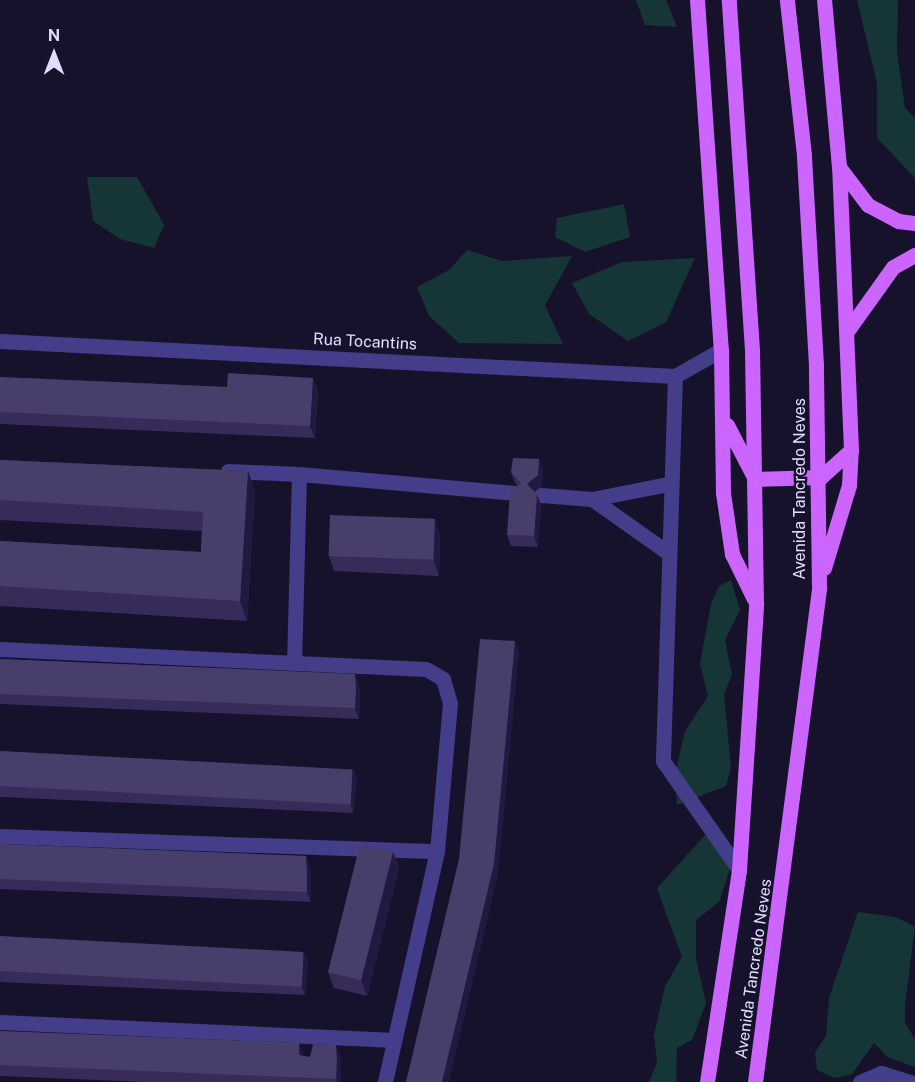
<!DOCTYPE html>
<style>
body{margin:0}
#map{position:relative;width:915px;height:1082px;overflow:hidden;background:#17122c;font-family:"Public Sans",sans-serif}
div>[style]{position:absolute}
[style*='--x']{left:calc(var(--x)*1px);top:calc(var(--y)*1px);width:calc(var(--w)*1px);rotate:calc(var(--a)*1deg)}
.green>*{inset:0;background:#153536}
.minor>*{height:15px;margin:-7.5px;padding:0 7.5px;transform-origin:7.5px;border-radius:7.5px;background:#443d8a}
.major>*{height:15px;margin:-7.5px;padding:0 7.5px;transform-origin:7.5px;border-radius:7.5px;background:#cb65fd}
.wall>*{inset:0;background:#362b59}
.shaded-wall>*{inset:0;background:#221940}
.building>*{inset:0;background:#483e6b;transform-origin:0 0}
span{translate:-50% -50%;white-space:nowrap;text-align:center;line-height:1.15;-webkit-text-stroke:4.5px #17122c;paint-order:stroke}
.street-label{font-size:16px;color:#e2ddff}
.north{position:absolute;left:24px;top:24px;width:60px;height:60px;-webkit-text-stroke:4px #17122c;paint-order:stroke;rotate:0deg;font-size:16px;font-weight:700;line-height:24px;text-align:center;color:#e2ddff}
.north::after{content:'';display:block;margin:auto;width:21px;height:27px;background:#e2ddff;clip-path:polygon(50% 0,100% 100%,50% 72%,0 100%)}
</style>
<div id="map">
<div class="green">
<div style="clip-path:polygon(636px 0,666px 0,677px 27px,645px 25px)"></div>
<div style="clip-path:polygon(857px 0,898px 0,897px 52px,905px 108px,915px 118px,915px 178px,877px 138px,877px 83px)"></div>
<div style="clip-path:polygon(87px 177px,137px 177px,164px 225px,154px 248px,120px 239px,93px 221px)"></div>
<div style="clip-path:polygon(624px 204px,630px 237px,585px 252px,555px 237px,557px 218px)"></div>
<div style="clip-path:polygon(467px 250px,502px 261px,572px 256px,545px 305px,563px 344px,459px 343px,429px 316px,417px 287px,449px 270px)"></div>
<div style="clip-path:polygon(695px 258px,666px 322px,628px 341px,589px 314px,572px 283px,622px 262px)"></div>
<div style="clip-path:polygon(731px 580px,740px 610px,725px 640px,732px 675px,724px 694px,731px 768px,726px 786px,677px 805px,675px 775px,685px 731px,708px 696px,700px 664px,711px 604px,719px 586px)"></div>
<div style="clip-path:polygon(706px 834px,730px 869px,719px 902px,696px 920px,696px 959px,706px 1003px,692px 1040px,677px 1048px,676px 1082px,649px 1082px,657px 1062px,654px 1035px,665px 986px,682px 957px,657px 888px)"></div>
<div style="clip-path:polygon(858px 912px,896px 917px,915px 927px,905px 1005px,905px 1023px,915px 1039px,915px 1067px,887px 1057px,874px 1043px,852px 1074px,834px 1078px,817px 1070px,815px 1052px,826px 1036px,829px 998px)"></div>
</div>
<div class="minor">
<div style="--x:0;--y:341;--w:676;--a:2.97"></div>
<div style="--x:675;--y:376;--w:53;--a:-29.5"></div>
<div style="--x:675;--y:376;--w:385;--a:91.8"></div>
<div style="--x:663;--y:761;--w:133;--a:55.1"></div>
<div style="--x:228;--y:471;--w:71;--a:2.4"></div>
<div style="--x:299;--y:474;--w:189;--a:91.5"></div>
<div style="--x:299;--y:474;--w:217;--a:5"></div>
<div style="--x:541;--y:495;--w:51;--a:4.5"></div>
<div style="--x:592;--y:499;--w:77;--a:-11.2"></div>
<div style="--x:592;--y:499;--w:92;--a:35.2"></div>
<div style="--x:0;--y:649;--w:426;--a:2.7"></div>
<div style="--x:426;--y:669;--w:20;--a:30"></div>
<div style="--x:443;--y:679;--w:25;--a:74"></div>
<div style="--x:450;--y:703;--w:149;--a:95"></div>
<div style="--x:437;--y:851;--w:237;--a:102.7"></div>
<div style="--x:0;--y:836;--w:437;--a:2"></div>
<div style="--x:0;--y:1022;--w:395;--a:2.6"></div>
<div style="--x:860;--y:1082;--w:23;--a:-23"></div>
<div style="--x:881;--y:1073;--w:31;--a:17"></div>
</div>
<div class="major">
<div style="--x:697;--y:0;--w:351;--a:86.1"></div>
<div style="--x:721;--y:350;--w:143;--a:89.2"></div>
<div style="--x:723;--y:493;--w:62;--a:81.6"></div>
<div style="--x:732;--y:554;--w:50;--a:63.9"></div>
<div style="--x:839;--y:167;--w:48;--a:52.7"></div>
<div style="--x:868;--y:205;--w:34;--a:28"></div>
<div style="--x:898;--y:221;--w:17;--a:7"></div>
<div style="--x:848;--y:330;--w:77;--a:-54.5"></div>
<div style="--x:893;--y:267;--w:25;--a:-29"></div>
<div style="--x:727;--y:425;--w:61;--a:62.6"></div>
<div style="--x:755;--y:479;--w:66;--a:-1.7"></div>
<div style="--x:821;--y:477;--w:40;--a:-42"></div>
<div style="--x:824;--y:568;--w:87;--a:-73.2"></div>
<div style="--x:849;--y:485;--w:35;--a:-87"></div>
<div style="--x:851;--y:450;--w:283;--a:-92.4"></div>
<div style="--x:839;--y:167;--w:168;--a:-95.1"></div>
<div style="--x:707;--y:1082;--w:214;--a:-81.4"></div>
<div style="--x:739;--y:870;--w:267;--a:-86.3"></div>
<div style="--x:756;--y:604;--w:254;--a:-90.9"></div>
<div style="--x:752;--y:350;--w:351;--a:-93.8"></div>
<div style="--x:755;--y:1082;--w:499;--a:-82.6"></div>
<div style="--x:819;--y:587;--w:222;--a:-90.8"></div>
<div style="--x:816;--y:365;--w:210;--a:-93.3"></div>
<div style="--x:804;--y:155;--w:156;--a:-96.3"></div>
</div>
<div class="wall">
<div style="clip-path:polygon(0 377px,227px 387px,318px 390px,315px 438px,0 424px)"></div>
<div style="clip-path:polygon(539px 459px,543px 470px,542px 485px,535px 492px,541px 505px,538px 547px,511px 546px,507px 535px,517px 485px,515px 483px,511px 472px)"></div>
<div style="clip-path:polygon(0 460px,248px 471px,255px 491px,247px 621px,0 606px,0 541px,201px 552px,202px 531px,0 520px)"></div>
<div style="clip-path:polygon(440px 535px,439px 576px,334px 571px,329px 556px)"></div>
<div style="clip-path:polygon(0 659px,355px 674px,359px 685px,360px 701px,359px 719px,0 704px)"></div>
<div style="clip-path:polygon(0 751px,357px 778px,353px 813px,0 797px)"></div>
<div style="clip-path:polygon(0 844px,306px 856px,310px 867px,311px 884px,311px 902px,0 889px)"></div>
<div style="clip-path:polygon(393px 852px,399px 868px,367px 996px,334px 988px,328px 972px)"></div>
<div style="clip-path:polygon(0 936px,308px 961px,305px 995px,0 982px)"></div>
<div style="clip-path:polygon(0 1031px,299px 1043px,303px 1056px,310px 1057px,340px 1056px,341px 1071px,340px 1082px,146px 1082px,0 1076px)"></div>
</div>
<div class="shaded-wall">
<div style="clip-path:polygon(313px 378px,318px 390px,315px 438px,310px 426px)"></div>
<div style="clip-path:polygon(539px 459px,543px 470px,542px 485px,531px 495px,527px 484px)"></div>
<div style="clip-path:polygon(248px 471px,255px 491px,247px 621px,240px 601px)"></div>
<div style="clip-path:polygon(537px 494px,541px 505px,538px 547px,534px 536px)"></div>
<div style="clip-path:polygon(435px 519px,440px 535px,439px 576px,433px 560px)"></div>
<div style="clip-path:polygon(515px 641px,519px 651px,498px 875px,449px 1082px,442px 1082px)"></div>
<div style="clip-path:polygon(355px 674px,359px 685px,360px 701px,359px 719px,355px 708px)"></div>
<div style="clip-path:polygon(353px 767px,357px 778px,353px 813px,350px 802px)"></div>
<div style="clip-path:polygon(393px 852px,399px 868px,367px 996px,361px 980px)"></div>
<div style="clip-path:polygon(306px 856px,310px 867px,311px 884px,311px 902px,307px 892px)"></div>
<div style="clip-path:polygon(304px 950px,308px 961px,305px 995px,301px 985px)"></div>
<div style="clip-path:polygon(299px 1043px,303px 1054px,303px 1066px,299px 1055px)"></div>
<div style="clip-path:polygon(336px 1045px,340px 1056px,341px 1071px,340px 1082px,337px 1082px,336px 1079px)"></div>
</div>
<div class="building">
<div style="clip-path:polygon(228px 373px,313px 378px,310px 426px,0 412px,0 377px,227px 387px)"></div>
<div style="clip-path:polygon(513px 458px,539px 459px,538px 475px,527px 484px,537px 494px,534px 536px,507px 535px,510px 492px,521px 483px,511px 472px)"></div>
<div style="clip-path:polygon(0 460px,248px 471px,240px 601px,0 586px,0 541px,201px 552px,203px 512px,0 500px)"></div>
<div style="left:330px;top:515px;width:105px;height:41px;rotate:2deg"></div>
<div style="clip-path:polygon(480px 639px,515px 641px,494px 864px,442px 1082px,406px 1082px,459px 859px)"></div>
<div style="clip-path:polygon(0 659px,355px 674px,356px 690px,355px 708px,0 694px)"></div>
<div style="left:0;top:751px;width:353px;height:35px;rotate:3deg"></div>
<div style="clip-path:polygon(0 844px,306px 856px,307px 873px,307px 892px,0 879px)"></div>
<div style="left:360px;top:844px;width:34px;height:132px;rotate:14deg"></div>
<div style="left:0;top:936px;width:304px;height:35px;rotate:3deg"></div>
<div style="clip-path:polygon(0 1031px,299px 1043px,299px 1055px,310px 1057px,313px 1044px,336px 1045px,337px 1061px,336px 1079px,0 1065px)"></div>
</div>
<div class="street-label">
<span style="left:365px;top:342px;rotate:3deg">Rua Tocantins</span>
<span style="left:800px;top:489px;rotate:-90deg">Avenida Tancredo Neves</span>
<span style="left:754px;top:969px;rotate:-82deg">Avenida Tancredo Neves</span>
</div>
<div class="north">N</div>
</div>
